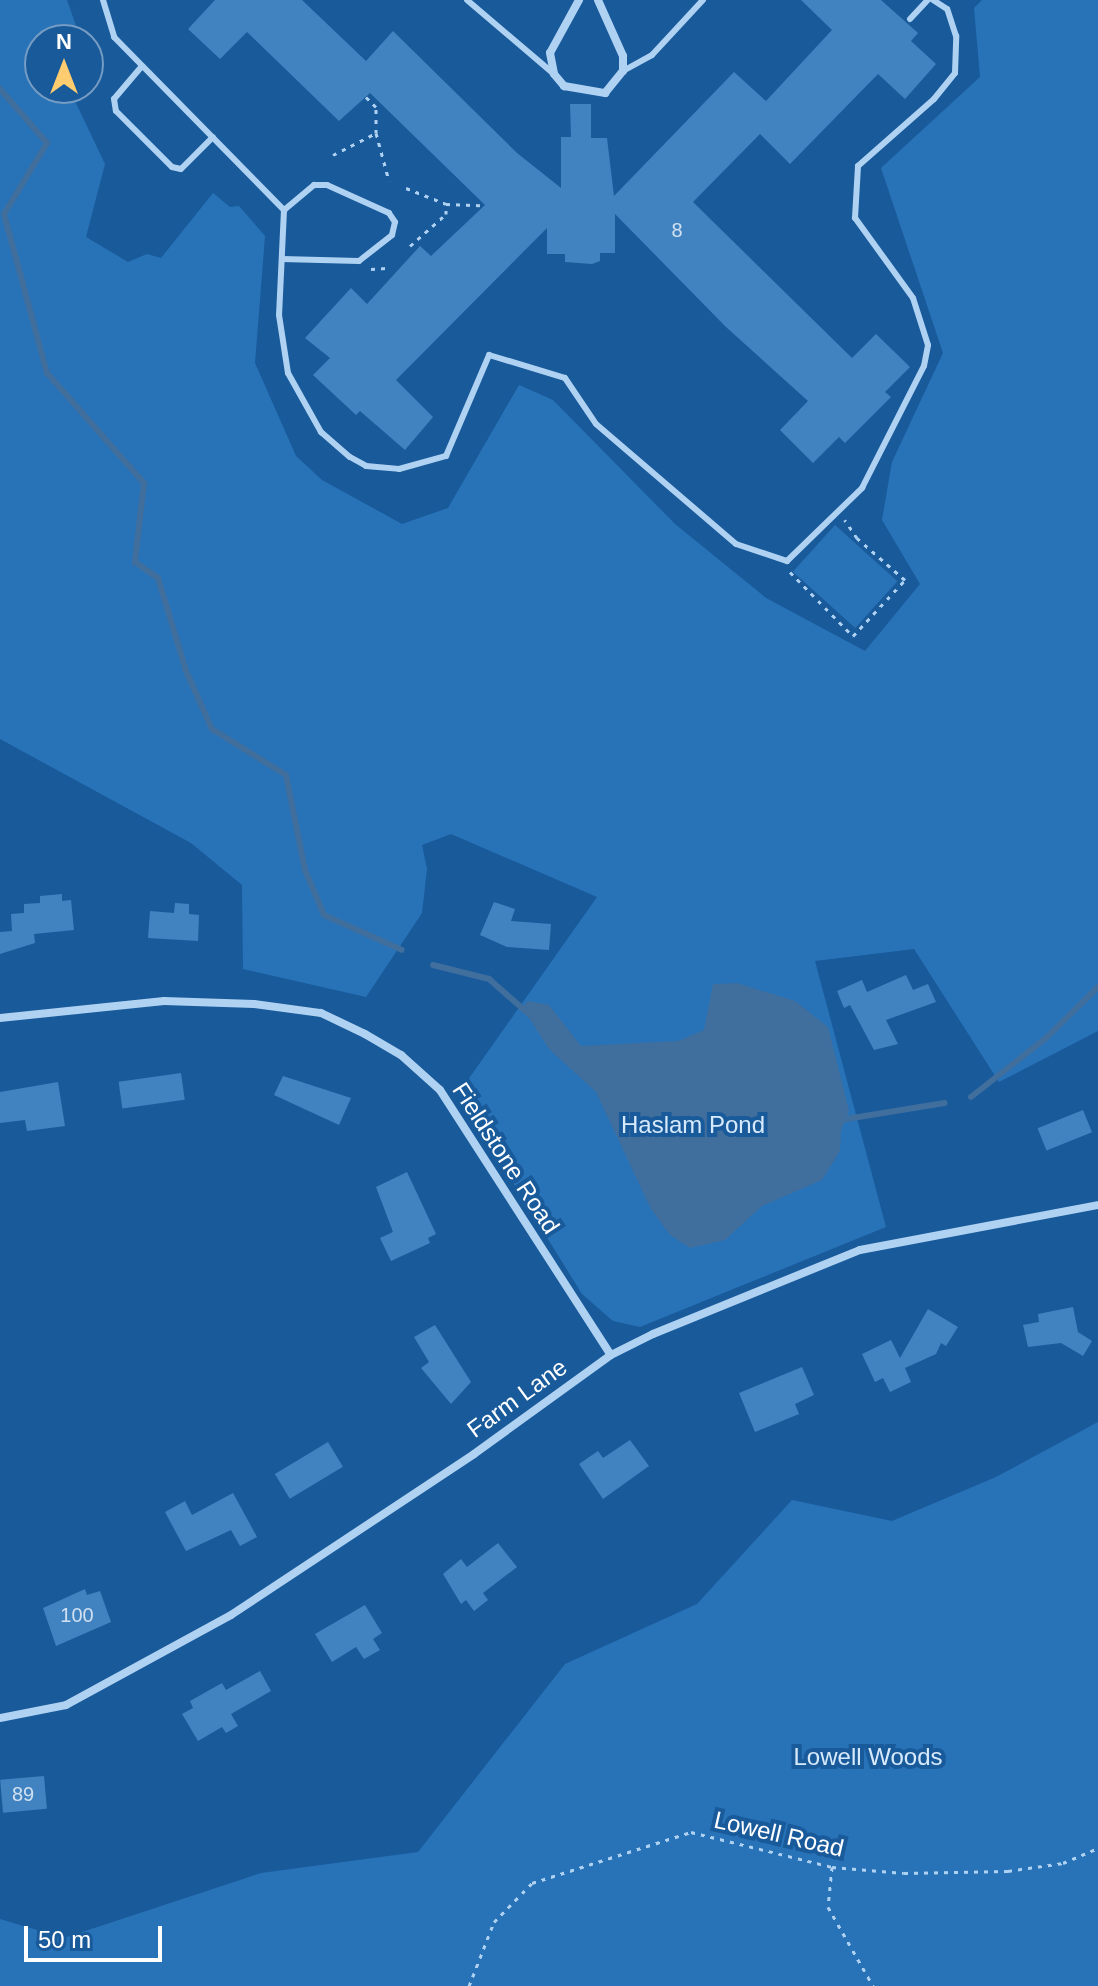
<!DOCTYPE html>
<style>
body{margin:0}
#map{position:relative;width:1098px;height:1986px;overflow:hidden;background:#195a9b;font-family:Helvetica,sans-serif}
div>[style]{position:absolute}
[style*='--x']{left:calc(var(--x)*1px);top:calc(var(--y)*1px);width:calc(var(--w)*1px);rotate:calc(var(--a)*1deg)}
.green>*{inset:0;background:#2873b8;transform-origin:0 0}
.water>*{inset:0;background:#406e9d}
.stream>*{height:6px;margin:-3px;padding:0 3px;transform-origin:3px;border-radius:3px;background:#406e9d}
.building>*{inset:0;background:#4183c1;transform-origin:0 0}
.path>*{height:3px;margin-top:-1.5px;transform-origin:0;background:repeating-linear-gradient(90deg,#afd2f2 0 4px,transparent 0 10px)}
.lane>*{height:6px;margin:-3px;padding:0 3px;transform-origin:3px;border-radius:3px;background:#afd2f2}
.street>*{height:8px;margin:-4px;padding:0 4px;transform-origin:4px;border-radius:4px;background:#afd2f2}
span{translate:-50% -50%;white-space:nowrap;text-align:center;line-height:1.15;-webkit-text-stroke:8px #195a9b;paint-order:stroke}
.number-label{font-size:20px;color:#d0e0f0}
.number-label span{-webkit-text-stroke-width:0}
.park-label{font-size:24px;color:#d7eafc}
.street-label{font-size:24px;color:#fff}
.north{position:absolute;left:24px;top:24px;width:80px;height:80px;box-sizing:border-box;background:#195a9b;border:2px solid #759cc3;border-radius:50%;rotate:0deg;font-size:22px;font-weight:700;line-height:32px;text-align:center;color:#fff}
.north::after{content:'';display:block;margin:auto;width:28px;height:36px;background:#ffcc70;clip-path:polygon(50% 0,100% 100%,50% 72%,0 100%)}
.scale{position:absolute;left:24px;top:1926px;width:138px;height:36px;box-sizing:border-box;border:4px solid #fff;border-top:0;padding-left:10px;font-size:24px;line-height:28px;white-space:nowrap;color:#fff;-webkit-text-stroke:6px #195a9b;paint-order:stroke}
</style>
<div id="map">
<div class="green">
<div style="clip-path:polygon(0 0,67px 0,81px 40px,40px 40px,40px 88px,75px 88px,74px 99px,105px 164px,86px 237px,128px 262px,147px 254px,161px 258px,213px 193px,230px 207px,239px 206px,265px 236px,255px 363px,296px 456px,322px 480px,402px 524px,448px 508px,519px 385px,553px 400px,675px 524px,766px 598px,865px 651px,920px 584px,882px 520px,892px 462px,943px 353px,881px 168px,980px 77px,974px 8px,982px 0,1098px 0,1098px 1031px,999px 1082px,914px 949px,815px 961px,886px 1227px,640px 1327px,613px 1321px,582px 1294px,458px 1094px,597px 897px,451px 834px,422px 845px,427px 869px,422px 913px,366px 997px,243px 969px,242px 885px,191px 843px,0 739px)"></div>
<div style="left:835px;top:525px;width:84px;height:63px;rotate:42deg"></div>
<div style="clip-path:polygon(1098px 1422px,1098px 1986px,0 1986px,0 1919px,64px 1938px,261px 1873px,418px 1852px,565px 1664px,697px 1604px,792px 1500px,892px 1521px,996px 1477px)"></div>
</div>
<div class="water">
<div style="clip-path:polygon(737px 983px,795px 1001px,828px 1027px,849px 1111px,841px 1130px,840px 1151px,822px 1180px,762px 1206px,725px 1240px,690px 1248px,670px 1235px,651px 1209px,596px 1092px,549px 1049px,522px 1007px,528px 1001px,549px 1005px,581px 1046px,678px 1041px,704px 1030px,713px 984px)"></div>
</div>
<div class="stream">
<div style="--x:0;--y:89;--w:72;--a:49"></div>
<div style="--x:47;--y:143;--w:83;--a:121.2"></div>
<div style="--x:4;--y:214;--w:165;--a:74.9"></div>
<div style="--x:47;--y:373;--w:147;--a:48.6"></div>
<div style="--x:144;--y:483;--w:80;--a:96.5"></div>
<div style="--x:135;--y:562;--w:28;--a:35"></div>
<div style="--x:158;--y:578;--w:97;--a:73.2"></div>
<div style="--x:186;--y:671;--w:64;--a:65.9"></div>
<div style="--x:212;--y:729;--w:87;--a:31.9"></div>
<div style="--x:286;--y:775;--w:97;--a:78.7"></div>
<div style="--x:305;--y:870;--w:49;--a:67.1"></div>
<div style="--x:324;--y:915;--w:85;--a:24.2"></div>
<div style="--x:433;--y:965;--w:58;--a:14"></div>
<div style="--x:489;--y:979;--w:55;--a:41.3"></div>
<div style="--x:971;--y:1097;--w:95;--a:-38.2"></div>
<div style="--x:1046;--y:1038;--w:73;--a:-44.4"></div>
<div style="--x:840;--y:1120;--w:106;--a:-9.2"></div>
</div>
<div class="building">
<div style="clip-path:polygon(215px 0,302px 0,366px 61px,393px 31px,517px 153px,561px 188px,561px 137px,571px 137px,570px 104px,591px 104px,591px 138px,607px 138px,614px 196px,734px 72px,766px 101px,832px 30px,801px 0,881px 0,918px 33px,911px 41px,936px 64px,905px 99px,878px 74px,790px 164px,760px 134px,693px 202px,852px 358px,876px 334px,910px 367px,885px 392px,891px 397px,845px 443px,839px 437px,813px 463px,780px 430px,808px 401px,726px 327px,615px 214px,615px 253px,600px 253px,600px 261px,592px 264px,565px 262px,565px 254px,547px 254px,547px 228px,396px 380px,433px 417px,405px 450px,360px 411px,356px 415px,313px 375px,330px 358px,305px 338px,351px 288px,367px 304px,420px 246px,431px 256px,485px 205px,370px 93px,339px 121px,247px 32px,220px 59px,188px 29px)"></div>
<div style="clip-path:polygon(62px 894px,62px 901px,71px 900px,74px 930px,34px 934px,35px 943px,0 954px,0 932px,12px 931px,11px 914px,24px 913px,24px 904px,40px 903px,40px 896px)"></div>
<div style="clip-path:polygon(494px 902px,515px 909px,511px 921px,551px 924px,549px 950px,507px 947px,480px 935px)"></div>
<div style="clip-path:polygon(175px 903px,189px 904px,189px 914px,199px 915px,198px 941px,148px 938px,150px 911px,174px 913px)"></div>
<div style="clip-path:polygon(906px 975px,913px 990px,928px 984px,936px 1002px,886px 1020px,898px 1044px,874px 1050px,850px 1005px,844px 1008px,837px 991px,862px 980px,867px 992px)"></div>
<div style="left:181px;top:1073px;width:27px;height:63px;rotate:82deg"></div>
<div style="clip-path:polygon(283px 1076px,351px 1098px,339px 1125px,274px 1095px)"></div>
<div style="clip-path:polygon(58px 1082px,65px 1126px,27px 1131px,25px 1120px,0 1123px,0 1092px)"></div>
<div style="left:1083px;top:1110px;width:24px;height:49px;rotate:68deg"></div>
<div style="clip-path:polygon(407px 1172px,436px 1234px,428px 1238px,430px 1243px,391px 1261px,380px 1238px,393px 1232px,376px 1187px)"></div>
<div style="clip-path:polygon(1073px 1307px,1078px 1332px,1092px 1341px,1083px 1356px,1061px 1343px,1028px 1347px,1023px 1325px,1039px 1322px,1038px 1314px)"></div>
<div style="clip-path:polygon(928px 1309px,958px 1327px,946px 1346px,941px 1343px,936px 1354px,905px 1368px,911px 1382px,890px 1392px,883px 1378px,875px 1382px,862px 1354px,891px 1340px,900px 1358px)"></div>
<div style="clip-path:polygon(435px 1325px,471px 1382px,451px 1404px,421px 1368px,429px 1362px,414px 1337px)"></div>
<div style="clip-path:polygon(802px 1367px,814px 1395px,795px 1404px,799px 1414px,755px 1432px,739px 1393px)"></div>
<div style="clip-path:polygon(630px 1440px,649px 1466px,603px 1499px,579px 1464px,598px 1451px,603px 1458px)"></div>
<div style="left:328px;top:1442px;width:29px;height:62px;rotate:59deg"></div>
<div style="clip-path:polygon(233px 1493px,257px 1537px,240px 1546px,231px 1530px,186px 1551px,165px 1512px,185px 1501px,192px 1515px)"></div>
<div style="clip-path:polygon(498px 1543px,517px 1567px,483px 1593px,488px 1600px,474px 1611px,466px 1600px,461px 1604px,443px 1574px,461px 1559px,467px 1567px)"></div>
<div style="clip-path:polygon(85px 1589px,87px 1595px,100px 1591px,111px 1622px,56px 1646px,43px 1608px)"></div>
<div style="clip-path:polygon(365px 1605px,382px 1633px,373px 1639px,380px 1650px,364px 1659px,356px 1647px,332px 1662px,315px 1634px)"></div>
<div style="clip-path:polygon(260px 1671px,271px 1691px,231px 1714px,238px 1726px,226px 1733px,222px 1727px,198px 1741px,182px 1714px,193px 1708px,190px 1701px,222px 1683px,226px 1690px)"></div>
<div style="left:44px;top:1776px;width:33px;height:44px;rotate:85deg"></div>
</div>
<div class="path">
<div style="--x:376;--y:133;--w:50;--a:74.8"></div>
<div style="--x:333;--y:155;--w:48;--a:-27.1"></div>
<div style="--x:376;--y:133;--w:26;--a:-90"></div>
<div style="--x:376;--y:107;--w:18;--a:-135"></div>
<div style="--x:406;--y:188;--w:43;--a:21.8"></div>
<div style="--x:446;--y:204;--w:34;--a:2"></div>
<div style="--x:410;--y:246;--w:48;--a:-41.6"></div>
<div style="--x:446;--y:214;--w:10;--a:-90"></div>
<div style="--x:371;--y:269;--w:16;--a:-4"></div>
<div style="--x:790;--y:572;--w:90;--a:45.5"></div>
<div style="--x:853;--y:636;--w:76;--a:-47.1"></div>
<div style="--x:905;--y:580;--w:64;--a:-138.8"></div>
<div style="--x:857;--y:538;--w:22;--a:-124"></div>
<div style="--x:832;--y:1867;--w:40;--a:95.7"></div>
<div style="--x:828;--y:1907;--w:91;--a:60.3"></div>
<div style="--x:469;--y:1986;--w:69;--a:-68.7"></div>
<div style="--x:494;--y:1922;--w:54;--a:-45.7"></div>
<div style="--x:532;--y:1883;--w:167;--a:-17.8"></div>
<div style="--x:691;--y:1832;--w:145;--a:13.9"></div>
<div style="--x:832;--y:1867;--w:72;--a:4.8"></div>
<div style="--x:904;--y:1873;--w:104;--a:-1.1"></div>
<div style="--x:1008;--y:1871;--w:56;--a:-8.3"></div>
<div style="--x:1063;--y:1863;--w:38;--a:-23"></div>
</div>
<div class="lane">
<div style="--x:103;--y:0;--w:39;--a:73"></div>
<div style="--x:114;--y:37;--w:243;--a:45.5"></div>
<div style="--x:284;--y:210;--w:105;--a:92.7"></div>
<div style="--x:279;--y:315;--w:59;--a:81.2"></div>
<div style="--x:288;--y:373;--w:68;--a:60.8"></div>
<div style="--x:321;--y:432;--w:38;--a:41"></div>
<div style="--x:350;--y:457;--w:18;--a:29"></div>
<div style="--x:366;--y:466;--w:33;--a:5"></div>
<div style="--x:399;--y:469;--w:49;--a:-15.5"></div>
<div style="--x:446;--y:456;--w:110;--a:-66.9"></div>
<div style="--x:489;--y:355;--w:79;--a:16.8"></div>
<div style="--x:565;--y:378;--w:55;--a:56"></div>
<div style="--x:596;--y:424;--w:184;--a:40.6"></div>
<div style="--x:736;--y:544;--w:54;--a:18.4"></div>
<div style="--x:787;--y:561;--w:105;--a:-44.2"></div>
<div style="--x:862;--y:488;--w:137;--a:-63.1"></div>
<div style="--x:924;--y:366;--w:21;--a:-79"></div>
<div style="--x:928;--y:345;--w:49;--a:-107.7"></div>
<div style="--x:913;--y:298;--w:99;--a:-125.9"></div>
<div style="--x:855;--y:218;--w:52;--a:-86.7"></div>
<div style="--x:858;--y:166;--w:101;--a:-41.4"></div>
<div style="--x:934;--y:99;--w:33;--a:-51"></div>
<div style="--x:955;--y:73;--w:37;--a:-88"></div>
<div style="--x:956;--y:36;--w:28;--a:-108"></div>
<div style="--x:947;--y:9;--w:17;--a:-147"></div>
<div style="--x:467;--y:0;--w:114;--a:40.4"></div>
<div style="--x:910;--y:19;--w:26;--a:-47"></div>
<div style="--x:142;--y:66;--w:43;--a:130.3"></div>
<div style="--x:114;--y:99;--w:12;--a:81"></div>
<div style="--x:116;--y:111;--w:79;--a:45"></div>
<div style="--x:172;--y:167;--w:9;--a:13"></div>
<div style="--x:181;--y:169;--w:45;--a:-45"></div>
<div style="--x:623;--y:71;--w:33;--a:-29"></div>
<div style="--x:652;--y:55;--w:75;--a:-47.2"></div>
<div style="--x:282;--y:259;--w:77;--a:1.5"></div>
<div style="--x:359;--y:261;--w:42;--a:-38.2"></div>
<div style="--x:392;--y:235;--w:13;--a:-77"></div>
<div style="--x:395;--y:222;--w:11;--a:-124"></div>
<div style="--x:389;--y:213;--w:68;--a:-155.7"></div>
<div style="--x:327;--y:185;--w:13;--a:180"></div>
<div style="--x:314;--y:185;--w:39;--a:140"></div>
</div>
<div class="street">
<div style="--x:579;--y:0;--w:60;--a:118.7"></div>
<div style="--x:550;--y:53;--w:21;--a:79"></div>
<div style="--x:554;--y:74;--w:16;--a:50"></div>
<div style="--x:564;--y:86;--w:42;--a:9.7"></div>
<div style="--x:605;--y:93;--w:28;--a:-51"></div>
<div style="--x:623;--y:71;--w:15;--a:-90"></div>
<div style="--x:623;--y:56;--w:61;--a:-114.1"></div>
<div style="--x:0;--y:1018;--w:165;--a:-5.9"></div>
<div style="--x:164;--y:1001;--w:90;--a:1.9"></div>
<div style="--x:254;--y:1004;--w:68;--a:7.7"></div>
<div style="--x:321;--y:1013;--w:49;--a:25.5"></div>
<div style="--x:365;--y:1034;--w:42;--a:30.3"></div>
<div style="--x:401;--y:1055;--w:52;--a:41.9"></div>
<div style="--x:440;--y:1090;--w:315;--a:57.2"></div>
<div style="--x:0;--y:1718;--w:67;--a:-11.1"></div>
<div style="--x:66;--y:1705;--w:188;--a:-28.6"></div>
<div style="--x:231;--y:1615;--w:291;--a:-33.5"></div>
<div style="--x:474;--y:1454;--w:169;--a:-35.9"></div>
<div style="--x:611;--y:1355;--w:47;--a:-26.6"></div>
<div style="--x:653;--y:1334;--w:223;--a:-22.1"></div>
<div style="--x:860;--y:1250;--w:242;--a:-10.7"></div>
</div>
<div class="number-label">
<span style="left:677px;top:230px">8</span>
<span style="left:77px;top:1615px">100</span>
<span style="left:23px;top:1794px">89</span>
</div>
<div class="park-label">
<span style="left:693px;top:1125px">Haslam Pond</span>
<span style="left:868px;top:1757px">Lowell Woods</span>
</div>
<div class="street-label">
<span style="left:506px;top:1158px;rotate:57deg">Fieldstone Road</span>
<span style="left:517px;top:1398px;rotate:-36deg">Farm Lane</span>
<span style="left:779px;top:1834px;rotate:13deg">Lowell Road</span>
</div>
<div class="north">N</div>
<div class="scale">50 m</div>
</div>
